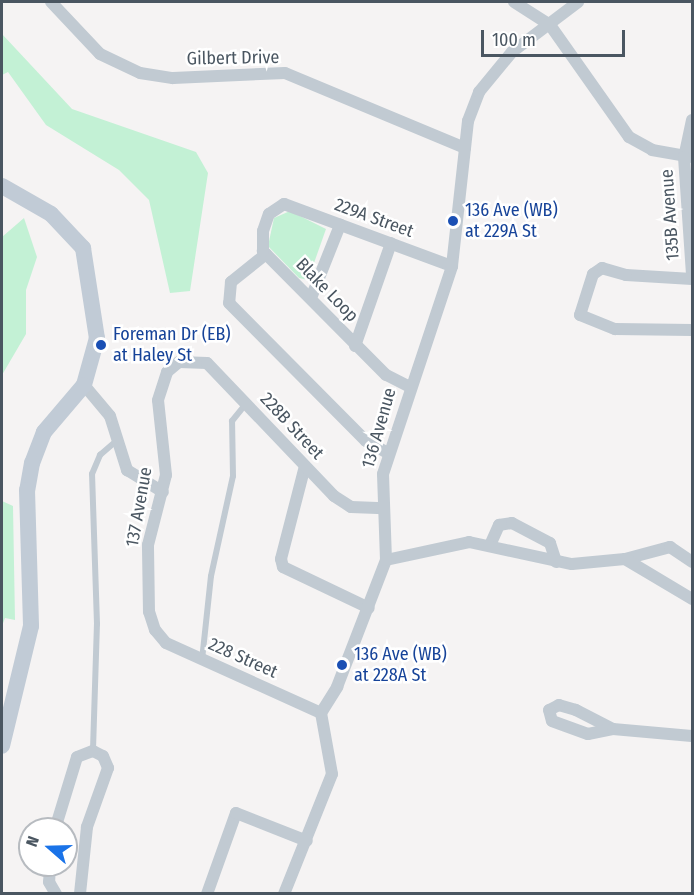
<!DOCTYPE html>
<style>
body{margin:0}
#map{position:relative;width:694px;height:895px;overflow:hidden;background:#f5f3f3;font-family:"Fira Sans Condensed",sans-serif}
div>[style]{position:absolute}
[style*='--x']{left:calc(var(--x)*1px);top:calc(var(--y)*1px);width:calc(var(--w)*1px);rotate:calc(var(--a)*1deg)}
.green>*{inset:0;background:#c3f1d5}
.lane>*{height:6px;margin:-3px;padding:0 3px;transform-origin:3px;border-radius:3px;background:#c1cad2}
.street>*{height:12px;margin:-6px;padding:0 6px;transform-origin:6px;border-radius:6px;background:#c1cad2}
.secondary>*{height:16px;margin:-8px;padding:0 8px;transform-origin:8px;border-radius:8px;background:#c1cbd6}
.dots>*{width:16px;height:16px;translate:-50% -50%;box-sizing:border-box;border:3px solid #fff;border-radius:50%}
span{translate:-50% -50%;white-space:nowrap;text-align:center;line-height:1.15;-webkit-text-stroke:5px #fff;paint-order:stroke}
.street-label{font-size:18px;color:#4a5661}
.transit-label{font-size:18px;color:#164399}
.left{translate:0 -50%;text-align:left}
.frame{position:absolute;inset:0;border:3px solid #4a5661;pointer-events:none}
.north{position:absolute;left:18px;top:817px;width:60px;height:60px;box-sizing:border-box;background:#fff;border:2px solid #b7bbc0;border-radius:50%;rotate:290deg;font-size:16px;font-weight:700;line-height:24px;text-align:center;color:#4a5661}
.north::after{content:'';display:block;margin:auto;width:21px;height:27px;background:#1a73e8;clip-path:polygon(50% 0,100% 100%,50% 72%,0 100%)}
.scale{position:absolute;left:481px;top:30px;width:144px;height:27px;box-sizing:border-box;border:3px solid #4a5661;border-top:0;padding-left:8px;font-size:18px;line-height:21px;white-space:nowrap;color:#4a5661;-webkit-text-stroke:4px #fff;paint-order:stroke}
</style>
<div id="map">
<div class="green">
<div style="clip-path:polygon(2px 34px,72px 109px,196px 152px,208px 173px,190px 291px,170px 293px,149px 200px,119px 170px,46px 125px,8px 72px,2px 75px)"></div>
<div style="clip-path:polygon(290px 211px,326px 229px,308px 280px,299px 278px,268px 246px,274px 218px)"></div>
<div style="clip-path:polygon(24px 218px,37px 257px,26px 290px,26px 334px,2px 375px,2px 237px)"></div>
<div style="clip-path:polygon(2px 501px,13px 506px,15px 620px,5px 618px,2px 626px)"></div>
</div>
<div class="lane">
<div style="--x:202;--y:660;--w:84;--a:-83.9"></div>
<div style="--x:211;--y:576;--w:102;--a:-77.6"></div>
<div style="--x:233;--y:476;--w:55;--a:-91"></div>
<div style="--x:232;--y:421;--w:22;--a:-51"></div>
<div style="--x:93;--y:750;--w:126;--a:-88.2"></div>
<div style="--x:97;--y:624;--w:150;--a:-91.9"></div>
<div style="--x:92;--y:474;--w:21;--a:-67"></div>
<div style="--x:100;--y:455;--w:23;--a:-41"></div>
</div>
<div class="street">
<div style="--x:51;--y:2;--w:71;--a:46.7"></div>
<div style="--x:100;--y:54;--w:44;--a:25.4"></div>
<div style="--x:140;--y:73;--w:33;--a:9"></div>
<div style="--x:173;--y:78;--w:112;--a:-2.6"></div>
<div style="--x:285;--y:73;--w:195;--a:22.6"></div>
<div style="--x:514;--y:2;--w:43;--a:32.6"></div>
<div style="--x:550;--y:25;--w:137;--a:54.8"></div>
<div style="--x:629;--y:137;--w:26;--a:29"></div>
<div style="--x:652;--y:150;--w:41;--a:9.9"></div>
<div style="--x:692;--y:120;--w:38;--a:102"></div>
<div style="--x:684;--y:157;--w:116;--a:86.1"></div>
<div style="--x:266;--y:254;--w:45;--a:141.3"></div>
<div style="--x:231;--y:282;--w:21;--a:95"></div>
<div style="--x:229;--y:303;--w:194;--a:45.2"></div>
<div style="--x:366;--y:441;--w:26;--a:29"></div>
<div style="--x:692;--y:279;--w:66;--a:-176.5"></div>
<div style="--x:626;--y:275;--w:25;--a:-164"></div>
<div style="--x:602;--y:268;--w:11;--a:146"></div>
<div style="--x:593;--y:274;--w:43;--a:107.6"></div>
<div style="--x:580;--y:315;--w:38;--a:22"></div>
<div style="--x:615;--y:329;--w:77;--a:0.7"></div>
<div style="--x:311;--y:298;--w:79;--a:-68.3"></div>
<div style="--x:355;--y:346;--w:109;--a:-70.7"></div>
<div style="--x:84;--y:385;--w:40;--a:50"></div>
<div style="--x:110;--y:416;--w:57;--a:72.5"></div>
<div style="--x:127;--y:470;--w:42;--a:31.4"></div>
<div style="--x:410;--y:387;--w:27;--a:-153"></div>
<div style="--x:386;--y:375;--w:175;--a:-134.8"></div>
<div style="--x:263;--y:251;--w:20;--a:-90"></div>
<div style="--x:263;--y:231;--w:18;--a:-71"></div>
<div style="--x:269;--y:214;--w:18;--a:-34"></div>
<div style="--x:284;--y:204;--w:179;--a:20.3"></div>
<div style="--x:305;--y:466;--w:96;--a:104.5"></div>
<div style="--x:281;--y:559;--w:8;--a:76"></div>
<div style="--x:283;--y:567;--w:95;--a:25.5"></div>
<div style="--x:491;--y:543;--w:20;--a:-66"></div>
<div style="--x:499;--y:525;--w:13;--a:-9"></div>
<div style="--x:512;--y:523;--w:43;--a:27.8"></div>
<div style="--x:550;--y:543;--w:20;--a:72"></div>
<div style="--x:625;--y:559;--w:47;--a:-14.9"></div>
<div style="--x:670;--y:547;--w:27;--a:34"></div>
<div style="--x:386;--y:560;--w:85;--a:-12.2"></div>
<div style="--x:469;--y:542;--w:105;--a:12.1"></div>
<div style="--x:572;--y:564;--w:53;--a:-5.4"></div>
<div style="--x:625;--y:559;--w:78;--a:30.8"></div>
<div style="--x:321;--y:713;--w:170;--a:-155.7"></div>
<div style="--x:166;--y:643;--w:17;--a:-130"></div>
<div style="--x:155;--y:630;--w:19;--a:-108"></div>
<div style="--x:149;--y:612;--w:67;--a:-90.9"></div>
<div style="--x:148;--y:545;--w:72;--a:-75.6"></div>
<div style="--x:166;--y:475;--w:75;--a:-96.1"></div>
<div style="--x:158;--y:400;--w:29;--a:-72"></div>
<div style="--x:167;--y:372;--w:16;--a:-40"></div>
<div style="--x:179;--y:362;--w:28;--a:2"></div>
<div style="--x:207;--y:363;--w:184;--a:46.3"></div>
<div style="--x:334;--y:496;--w:20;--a:33"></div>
<div style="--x:351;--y:507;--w:33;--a:2"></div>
<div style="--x:613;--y:729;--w:42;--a:-152.8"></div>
<div style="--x:576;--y:710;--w:18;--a:-164"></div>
<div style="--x:559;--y:705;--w:11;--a:153"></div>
<div style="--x:549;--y:710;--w:11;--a:75"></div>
<div style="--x:552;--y:721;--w:38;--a:20"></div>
<div style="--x:588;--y:734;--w:25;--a:-11"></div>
<div style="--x:613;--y:729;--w:79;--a:5.1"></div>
<div style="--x:55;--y:829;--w:75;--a:-73"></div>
<div style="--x:77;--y:757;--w:17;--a:-21"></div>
<div style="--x:93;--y:751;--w:11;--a:27"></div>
<div style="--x:103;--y:756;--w:13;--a:67"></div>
<div style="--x:108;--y:768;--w:63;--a:109.6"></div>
<div style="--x:87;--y:827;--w:67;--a:96"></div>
<div style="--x:50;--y:865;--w:17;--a:93"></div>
<div style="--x:49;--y:882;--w:14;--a:60"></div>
<div style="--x:207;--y:894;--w:86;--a:-70.3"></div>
<div style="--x:236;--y:813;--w:76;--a:21.5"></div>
<div style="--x:284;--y:894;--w:129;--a:-68.2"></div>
<div style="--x:332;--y:774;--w:62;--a:-100.2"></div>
<div style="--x:321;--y:713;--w:31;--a:-58"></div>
<div style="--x:337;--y:687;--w:136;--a:-68.9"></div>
<div style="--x:386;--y:560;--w:86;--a:-92"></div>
<div style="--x:383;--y:474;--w:219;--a:-71.6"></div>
<div style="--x:452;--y:266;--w:146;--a:-83.7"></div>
<div style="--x:468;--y:121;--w:31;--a:-69"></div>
<div style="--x:479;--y:92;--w:52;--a:-50.5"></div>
<div style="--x:512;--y:52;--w:83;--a:-37.1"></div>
</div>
<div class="secondary">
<div style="--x:2;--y:186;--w:56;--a:29.7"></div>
<div style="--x:51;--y:214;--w:47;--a:46.7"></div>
<div style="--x:83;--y:248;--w:91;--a:81.2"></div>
<div style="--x:97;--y:338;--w:49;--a:105.5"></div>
<div style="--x:84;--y:385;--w:62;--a:130.4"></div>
<div style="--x:44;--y:432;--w:33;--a:111"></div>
<div style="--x:32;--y:463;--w:27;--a:100"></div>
<div style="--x:27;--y:490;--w:136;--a:88.3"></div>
<div style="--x:31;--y:626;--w:123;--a:103.6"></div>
</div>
<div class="dots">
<div style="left:453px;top:221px;background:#1a4fb4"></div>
<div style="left:101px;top:345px;background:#1a4fb4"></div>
<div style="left:342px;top:665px;background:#1a4fb4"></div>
</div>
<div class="street-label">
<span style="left:233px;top:58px;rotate:-1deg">Gilbert Drive</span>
<span style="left:670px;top:215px;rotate:-94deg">135B Avenue</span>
<span style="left:374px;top:218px;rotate:20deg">229A Street</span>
<span style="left:327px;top:290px;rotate:46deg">Blake Loop</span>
<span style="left:292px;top:426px;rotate:47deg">228B Street</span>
<span style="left:379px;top:428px;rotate:-74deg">136 Avenue</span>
<span style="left:139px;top:507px;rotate:-80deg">137 Avenue</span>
<span style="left:243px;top:658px;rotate:24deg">228 Street</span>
</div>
<div class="transit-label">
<span class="left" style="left:465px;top:221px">136 Ave (WB)<br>at 229A St</span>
<span class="left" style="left:113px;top:345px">Foreman Dr (EB)<br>at Haley St</span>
<span class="left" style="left:354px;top:665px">136 Ave (WB)<br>at 228A St</span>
</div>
<div class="frame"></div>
<div class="north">N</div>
<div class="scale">100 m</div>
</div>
